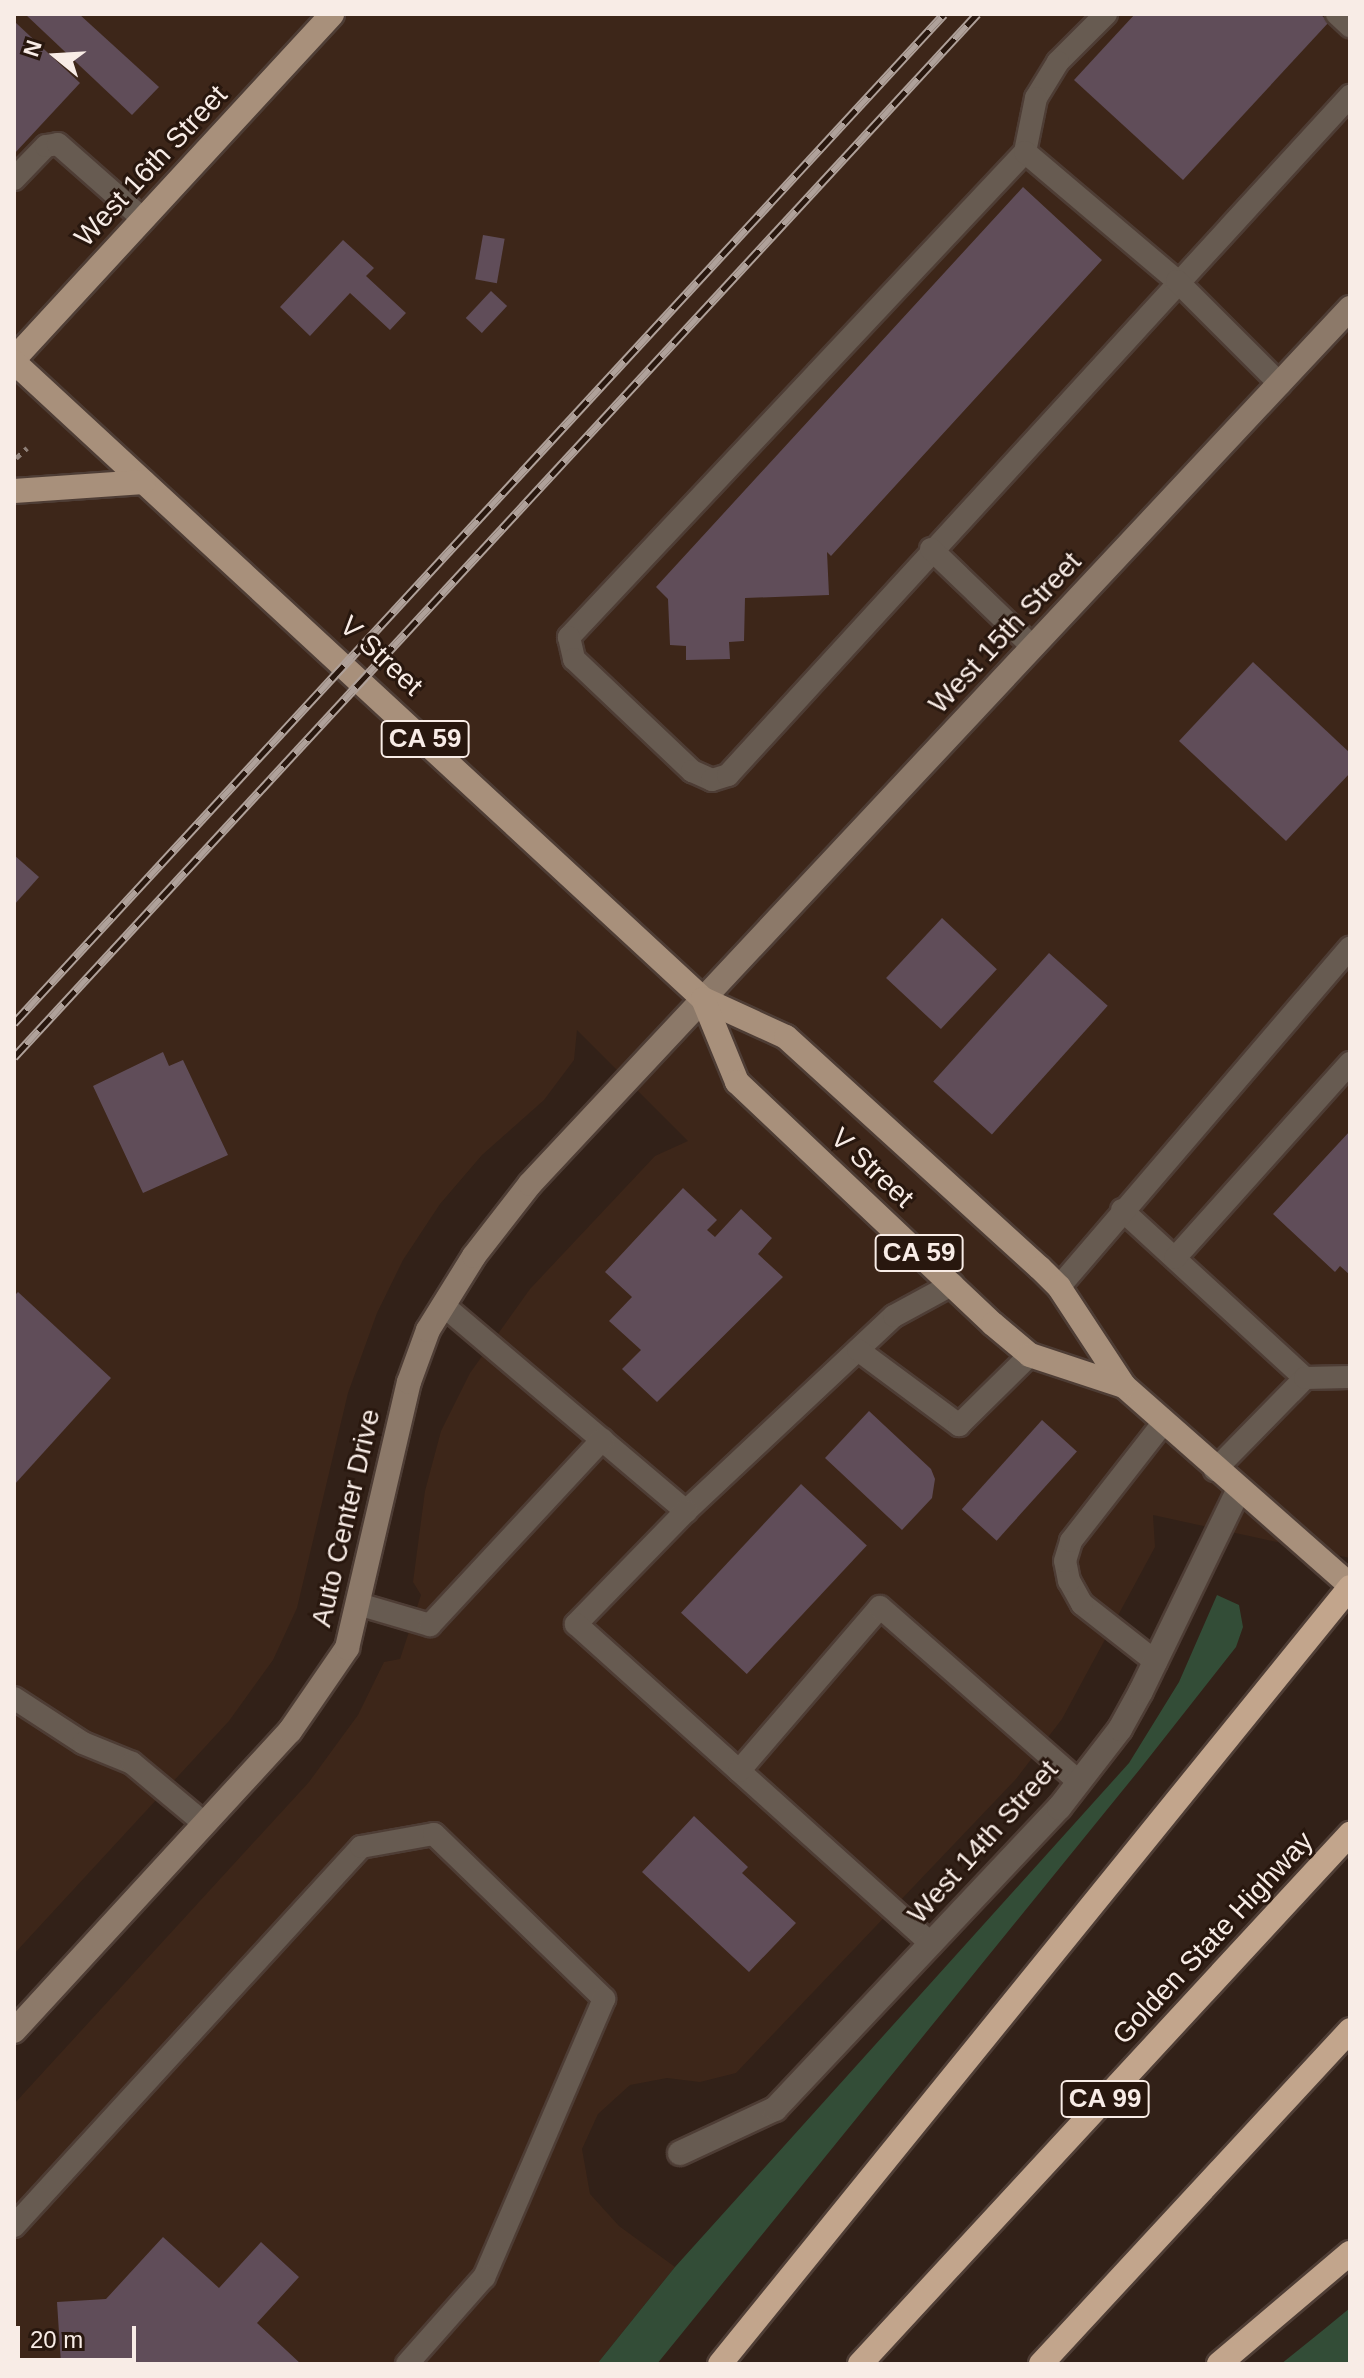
<!DOCTYPE html>
<style>
body{margin:0}
#map{position:relative;width:1364px;height:2378px;overflow:hidden;background:#322118;font-family:Arial,sans-serif}
div>[style]{position:absolute}
[style*='--x']{left:calc(var(--x)*1px);top:calc(var(--y)*1px);width:calc(var(--w)*1px);rotate:calc(var(--a)*1deg)}
.built>*{inset:0;background:#3d2619}
.green>*{inset:0;background:#334d37}
.building>*{inset:0;background:#604d59;transform-origin:0 0}
.path>*{height:5px;margin-top:-2.5px;transform-origin:0;background:repeating-linear-gradient(90deg,#8d7e76 0 6px,transparent 0 12px)}
.roads{filter:drop-shadow(2px 0 #4e3d35) drop-shadow(-2px 0 #4e3d35) drop-shadow(0 2px #4e3d35) drop-shadow(0 -2px #4e3d35)}
.lane>*{height:22px;margin:-11px;padding:0 11px;transform-origin:11px;border-radius:11px;background:#675b51}
.street>*{height:24px;margin:-12px;padding:0 12px;transform-origin:12px;border-radius:12px;background:#675b51}
.secondary>*{height:24px;margin:-12px;padding:0 12px;transform-origin:12px;border-radius:12px;background:#8c7969}
.primary>*{height:24px;margin:-12px;padding:0 12px;transform-origin:12px;border-radius:12px;background:#a8907b}
.highway>*{height:24px;margin:-12px;padding:0 12px;transform-origin:12px;border-radius:12px;background:#c2a58c}
.rail>*{height:9px;margin-top:-4.5px;transform-origin:0;background:repeating-linear-gradient(90deg,#28170e 0 18px,#afa19a 0 36px);box-sizing:border-box;border-block:2px solid #afa19a}
span{translate:-50% -50%;white-space:nowrap;text-align:center;line-height:1.15;-webkit-text-stroke:6px #28170e;paint-order:stroke}
.shield-label span{padding:2px 6px;background:#28170e;border:2px solid;border-radius:6px;-webkit-text-stroke-width:0}
.shield-label{font-size:26px;color:#f8ece6;font-weight:700}
.street-label{font-size:28px;color:#f8ece6}
.frame{position:absolute;inset:0;border:16px solid #f8ece6;pointer-events:none}
.north{position:absolute;left:16px;top:16px;width:80px;height:80px;-webkit-text-stroke:6px #28170e;paint-order:stroke;rotate:288deg;font-size:22px;font-weight:700;line-height:32px;text-align:center;color:#f8ece6}
.north::after{content:'';display:block;margin:auto;width:28px;height:36px;background:#f8ece6;clip-path:polygon(50% 0,100% 100%,50% 72%,0 100%)}
.scale{position:absolute;left:16px;top:2326px;width:120px;height:36px;box-sizing:border-box;border:4px solid #f8ece6;border-top:0;padding-left:10px;font-size:24px;line-height:28px;white-space:nowrap;color:#f8ece6;-webkit-text-stroke:6px #28170e;paint-order:stroke}
</style>
<div id="map">
<div class="built">
<div style="clip-path:polygon(14px 14px,1350px 14px,1350px 1558px,1153px 1515px,1155px 1547px,1062px 1719px,1016px 1779px,736px 2073px,700px 2082px,667px 2078px,630px 2085px,598px 2114px,582px 2149px,590px 2194px,619px 2226px,675px 2267px,597px 2364px,14px 2364px,14px 2104px,309px 1782px,358px 1715px,384px 1662px,400px 1659px,421px 1595px,413px 1582px,425px 1491px,441px 1431px,470px 1373px,530px 1289px,655px 1156px,688px 1141px,577px 1030px,574px 1060px,544px 1100px,482px 1155px,440px 1204px,403px 1260px,377px 1313px,348px 1393px,297px 1608px,273px 1660px,229px 1721px,14px 1954px)"></div>
</div>
<div class="green">
<div style="clip-path:polygon(1217px 1595px,1239px 1605px,1243px 1627px,1236px 1647px,1140px 1769px,657px 2364px,597px 2364px,675px 2267px,1129px 1763px,1179px 1682px)"></div>
<div style="clip-path:polygon(1350px 2308px,1350px 2364px,1281px 2364px,1322px 2331px)"></div>
</div>
<div class="building">
<div style="clip-path:polygon(25px 14px,79px 14px,159px 87px,132px 115px)"></div>
<div style="clip-path:polygon(1135px 14px,1320px 14px,1329px 22px,1183px 180px,1074px 80px)"></div>
<div style="clip-path:polygon(14px 21px,80px 83px,14px 154px)"></div>
<div style="clip-path:polygon(1023px 187px,1102px 260px,831px 556px,827px 552px,829px 595px,745px 598px,744px 641px,729px 642px,730px 659px,686px 660px,686px 646px,670px 645px,668px 599px,656px 587px)"></div>
<div style="left:483px;top:235px;width:22px;height:45px;rotate:10deg"></div>
<div style="clip-path:polygon(343px 240px,374px 268px,366px 276px,406px 313px,390px 330px,350px 293px,310px 336px,280px 307px)"></div>
<div style="left:491px;top:291px;width:22px;height:37px;rotate:43deg"></div>
<div style="clip-path:polygon(1253px 662px,1350px 753px,1350px 773px,1286px 841px,1179px 741px)"></div>
<div style="clip-path:polygon(14px 855px,39px 877px,14px 905px)"></div>
<div style="left:942px;top:918px;width:75px;height:82px;rotate:43deg"></div>
<div style="left:1049px;top:953px;width:79px;height:173px;rotate:42deg"></div>
<div style="clip-path:polygon(163px 1052px,169px 1066px,183px 1060px,228px 1155px,143px 1193px,93px 1086px)"></div>
<div style="clip-path:polygon(1350px 1131px,1350px 1275px,1340px 1266px,1335px 1272px,1273px 1214px)"></div>
<div style="clip-path:polygon(683px 1188px,717px 1220px,707px 1230px,715px 1237px,741px 1209px,772px 1238px,758px 1254px,783px 1277px,657px 1402px,622px 1369px,641px 1350px,609px 1321px,632px 1297px,605px 1272px)"></div>
<div style="clip-path:polygon(18px 1292px,111px 1378px,14px 1485px,14px 1296px)"></div>
<div style="clip-path:polygon(869px 1411px,931px 1469px,935px 1479px,932px 1498px,902px 1530px,825px 1458px)"></div>
<div style="left:1042px;top:1420px;width:47px;height:120px;rotate:42deg"></div>
<div style="left:801px;top:1484px;width:90px;height:176px;rotate:43deg"></div>
<div style="clip-path:polygon(694px 1816px,748px 1867px,742px 1873px,796px 1923px,749px 1972px,642px 1872px)"></div>
<div style="clip-path:polygon(163px 2237px,219px 2288px,261px 2242px,299px 2277px,257px 2323px,301px 2364px,61px 2364px,57px 2302px,106px 2299px)"></div>
</div>
<div class="path">
<div style="--x:16;--y:458;--w:15;--a:-42"></div>
</div>
<div class="roads">
<div class="lane">
<div style="--x:1106;--y:14;--w:68;--a:135"></div>
<div style="--x:1058;--y:62;--w:42;--a:121.4"></div>
<div style="--x:1036;--y:98;--w:55;--a:101.5"></div>
<div style="--x:1025;--y:152;--w:666;--a:133.23"></div>
<div style="--x:569;--y:637;--w:23;--a:77"></div>
<div style="--x:574;--y:659;--w:163;--a:43.5"></div>
<div style="--x:692;--y:771;--w:22;--a:24"></div>
<div style="--x:712;--y:780;--w:17;--a:-17"></div>
<div style="--x:728;--y:775;--w:921;--a:-47.51"></div>
<div style="--x:1337;--y:14;--w:18;--a:43"></div>
<div style="--x:1025;--y:152;--w:199;--a:40.3"></div>
<div style="--x:1177;--y:281;--w:146;--a:45"></div>
<div style="--x:14;--y:179;--w:46;--a:-45.9"></div>
<div style="--x:46;--y:146;--w:12;--a:-9"></div>
<div style="--x:58;--y:144;--w:113;--a:41.4"></div>
<div style="--x:931;--y:549;--w:141;--a:43.9"></div>
<div style="--x:1122;--y:1210;--w:248;--a:42.6"></div>
<div style="--x:1305;--y:1378;--w:129;--a:134.4"></div>
<div style="--x:1175;--y:1258;--w:262;--a:-48.1"></div>
<div style="--x:1059;--y:1287;--w:447;--a:-49.4"></div>
<div style="--x:443;--y:1305;--w:319;--a:40.3"></div>
<div style="--x:686;--y:1511;--w:285;--a:-43.2"></div>
<div style="--x:894;--y:1316;--w:67;--a:-28.5"></div>
<div style="--x:858;--y:1350;--w:126;--a:36.6"></div>
<div style="--x:959;--y:1425;--w:100;--a:-44.6"></div>
<div style="--x:1305;--y:1378;--w:45;--a:-1.3"></div>
<div style="--x:686;--y:1511;--w:158;--a:134.2"></div>
<div style="--x:576;--y:1624;--w:478;--a:42"></div>
<div style="--x:358;--y:1604;--w:75;--a:16.3"></div>
<div style="--x:430;--y:1625;--w:253;--a:-47.1"></div>
<div style="--x:1156;--y:1662;--w:94;--a:-141.9"></div>
<div style="--x:1082;--y:1604;--w:26;--a:-119"></div>
<div style="--x:1069;--y:1581;--w:20;--a:-101"></div>
<div style="--x:1065;--y:1561;--w:21;--a:-73"></div>
<div style="--x:1071;--y:1541;--w:151;--a:-52"></div>
<div style="--x:14;--y:1698;--w:82;--a:33.1"></div>
<div style="--x:83;--y:1743;--w:53;--a:22.2"></div>
<div style="--x:132;--y:1763;--w:95;--a:39.9"></div>
<div style="--x:739;--y:1771;--w:216;--a:-49.3"></div>
<div style="--x:880;--y:1607;--w:265;--a:41.3"></div>
<div style="--x:14;--y:2226;--w:514;--a:-47.52"></div>
<div style="--x:361;--y:1847;--w:74;--a:-10.1"></div>
<div style="--x:434;--y:1834;--w:237;--a:44.1"></div>
<div style="--x:604;--y:1999;--w:303;--a:113.3"></div>
<div style="--x:484;--y:2277;--w:116;--a:131.5"></div>
</div>
<div class="street">
<div style="--x:680;--y:2153;--w:105;--a:-24.9"></div>
<div style="--x:775;--y:2109;--w:414;--a:-46.7"></div>
<div style="--x:1059;--y:1808;--w:100;--a:-52.3"></div>
<div style="--x:1120;--y:1729;--w:43;--a:-61.1"></div>
<div style="--x:1141;--y:1691;--w:222;--a:-64.1"></div>
</div>
<div class="secondary">
<div style="--x:14;--y:2031;--w:408;--a:-47.4"></div>
<div style="--x:290;--y:1731;--w:101;--a:-55.5"></div>
<div style="--x:347;--y:1648;--w:273;--a:-76.9"></div>
<div style="--x:409;--y:1382;--w:55;--a:-69.9"></div>
<div style="--x:428;--y:1330;--w:87;--a:-58.1"></div>
<div style="--x:474;--y:1256;--w:91;--a:-52.1"></div>
<div style="--x:530;--y:1184;--w:1200;--a:-46.89"></div>
</div>
<div class="primary">
<div style="--x:14;--y:359;--w:469;--a:-47.3"></div>
<div style="--x:14;--y:362;--w:938;--a:42.75"></div>
<div style="--x:703;--y:999;--w:91;--a:24.6"></div>
<div style="--x:786;--y:1037;--w:343;--a:42.3"></div>
<div style="--x:1040;--y:1268;--w:27;--a:45"></div>
<div style="--x:1059;--y:1287;--w:118;--a:56.7"></div>
<div style="--x:1124;--y:1386;--w:301;--a:41.4"></div>
<div style="--x:14;--y:491;--w:130;--a:-4"></div>
<div style="--x:703;--y:999;--w:90;--a:67.7"></div>
<div style="--x:737;--y:1082;--w:352;--a:43.4"></div>
<div style="--x:993;--y:1324;--w:48;--a:40"></div>
<div style="--x:1030;--y:1355;--w:99;--a:18.3"></div>
</div>
<div class="highway">
<div style="--x:720;--y:2364;--w:1000;--a:-50.96"></div>
<div style="--x:860;--y:2364;--w:722;--a:-47.25"></div>
<div style="--x:1041;--y:2364;--w:455;--a:-47.2"></div>
<div style="--x:1219;--y:2364;--w:172;--a:-40.3"></div>
</div>
</div>
<div class="rail">
<div style="--x:14;--y:1023;--w:1372;--a:-47.33"></div>
<div style="--x:14;--y:1057;--w:1420;--a:-47.28"></div>
</div>
<div class="shield-label">
<span style="left:425px;top:739px">CA 59</span>
<span style="left:919px;top:1253px">CA 59</span>
<span style="left:1105px;top:2099px">CA 99</span>
</div>
<div class="street-label">
<span style="left:151px;top:166px;rotate:-47deg">West 16th Street</span>
<span style="left:1005px;top:633px;rotate:-47deg">West 15th Street</span>
<span style="left:381px;top:656px;rotate:43deg">V Street</span>
<span style="left:872px;top:1168px;rotate:43deg">V Street</span>
<span style="left:346px;top:1518px;rotate:-77deg">Auto Center Drive</span>
<span style="left:983px;top:1842px;rotate:-48deg">West 14th Street</span>
<span style="left:1213px;top:1938px;rotate:-47deg">Golden State Highway</span>
</div>
<div class="frame"></div>
<div class="north">N</div>
<div class="scale">20 m</div>
</div>
